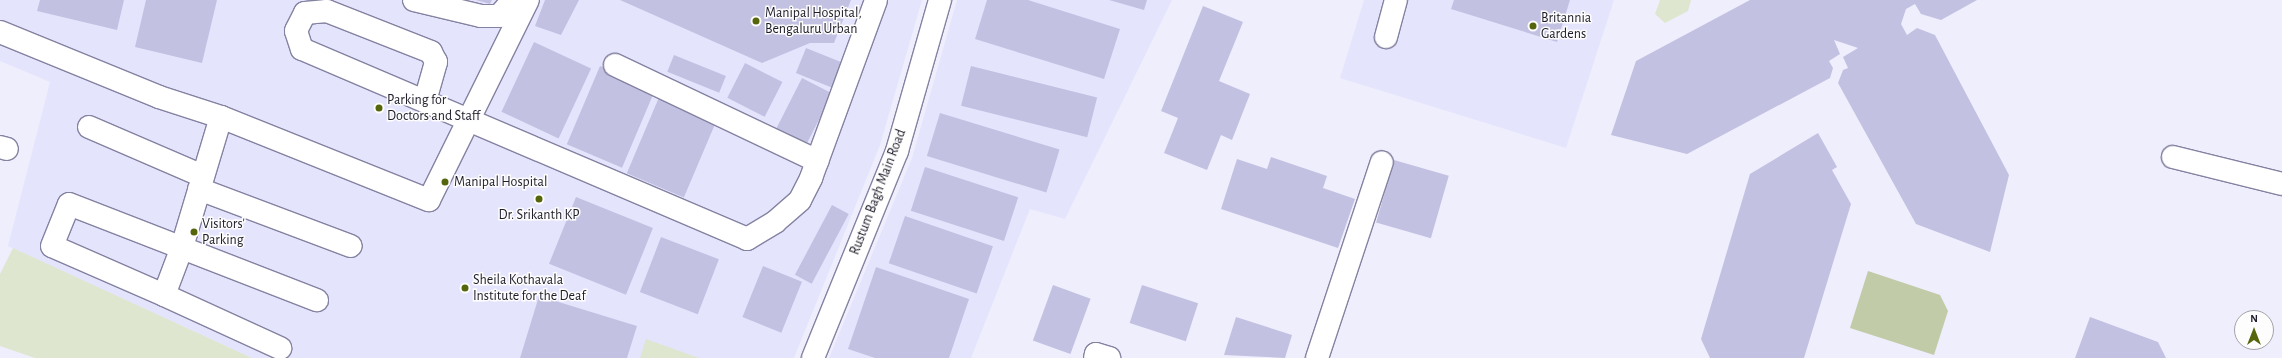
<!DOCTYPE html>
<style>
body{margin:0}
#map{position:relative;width:2282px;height:358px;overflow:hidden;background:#efeefc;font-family:"Alegreya Sans",sans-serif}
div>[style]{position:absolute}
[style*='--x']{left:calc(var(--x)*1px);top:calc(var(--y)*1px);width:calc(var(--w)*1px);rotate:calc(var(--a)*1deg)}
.built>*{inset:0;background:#e5e4fd}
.green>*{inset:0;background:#dfe6cf}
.water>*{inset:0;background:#c1cba8}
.building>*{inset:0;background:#c2c1e2;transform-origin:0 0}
.roads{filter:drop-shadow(1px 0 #8482a1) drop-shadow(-1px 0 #8482a1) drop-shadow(0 1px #8482a1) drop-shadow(0 -1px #8482a1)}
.minor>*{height:22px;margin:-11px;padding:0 11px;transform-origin:11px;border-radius:11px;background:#fff}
.dots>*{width:11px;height:11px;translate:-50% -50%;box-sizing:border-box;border:2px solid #fdfdfd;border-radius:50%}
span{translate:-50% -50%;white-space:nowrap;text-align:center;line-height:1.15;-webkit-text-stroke:3px #fdfdfd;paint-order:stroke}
.poi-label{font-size:14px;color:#1d1c28}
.left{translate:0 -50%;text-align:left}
.street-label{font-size:14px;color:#1d1c28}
.north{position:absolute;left:2234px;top:310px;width:40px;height:40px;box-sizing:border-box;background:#fdfdfd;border:1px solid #a3a3a8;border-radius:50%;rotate:0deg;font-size:11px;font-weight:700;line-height:16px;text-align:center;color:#1d1c28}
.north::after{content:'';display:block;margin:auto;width:14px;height:18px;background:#54650c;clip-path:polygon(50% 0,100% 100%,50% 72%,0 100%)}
</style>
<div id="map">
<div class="built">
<div style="clip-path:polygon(0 0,922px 0,880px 145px,794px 358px,252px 358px,8px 246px,50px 82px,0 61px)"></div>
<div style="clip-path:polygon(957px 0,1172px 0,1065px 219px,1030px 209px,971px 358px,829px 358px,912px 158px)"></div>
<div style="clip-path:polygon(1364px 0,1614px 0,1566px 148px,1340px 78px)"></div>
</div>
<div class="green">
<div style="clip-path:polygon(1660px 0,1691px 0,1688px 11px,1665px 23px,1655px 14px)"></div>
<div style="clip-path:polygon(13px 248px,252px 358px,35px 358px,0 346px,0 274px)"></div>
<div style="clip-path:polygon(646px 339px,699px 358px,640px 358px)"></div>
</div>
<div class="water">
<div style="clip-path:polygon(1868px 271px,1940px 295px,1948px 311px,1934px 355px,1850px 328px)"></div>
</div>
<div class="building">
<div style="clip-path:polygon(40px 0,124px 0,117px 30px,37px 11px)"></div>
<div style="clip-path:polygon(146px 0,217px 0,202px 63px,135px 47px)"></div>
<div style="clip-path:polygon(476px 0,492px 0,490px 4px)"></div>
<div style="clip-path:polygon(545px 0,579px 0,561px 35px,535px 26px)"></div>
<div style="clip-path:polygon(620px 0,851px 0,834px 43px,810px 43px,762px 63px)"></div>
<div style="clip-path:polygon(987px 0,1028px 0,1120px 29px,1104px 79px,975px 39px)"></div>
<div style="clip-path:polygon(1109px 0,1147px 0,1144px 10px)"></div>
<div style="clip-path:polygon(1454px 0,1570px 0,1557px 42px,1451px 9px)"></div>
<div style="clip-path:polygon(1750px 0,1977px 0,1941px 20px,1921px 14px,1915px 4px,1906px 9px,1901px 24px,1907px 35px,1917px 28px,1935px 35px,2009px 175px,1990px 252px,1916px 224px,1838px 83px,1843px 70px,1848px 68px,1843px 57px,1858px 48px,1834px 40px,1840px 54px,1829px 61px,1833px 68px,1830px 78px,1687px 154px,1611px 135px,1636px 61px)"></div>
<div style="clip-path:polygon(1203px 6px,1243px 22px,1219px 81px,1250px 94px,1232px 140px,1221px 135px,1207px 170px,1164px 153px,1178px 118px,1161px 111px)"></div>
<div style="left:534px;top:42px;width:63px;height:77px;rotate:25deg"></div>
<div style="left:806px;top:48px;width:45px;height:27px;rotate:22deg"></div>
<div style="left:674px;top:55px;width:56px;height:18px;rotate:22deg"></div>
<div style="left:745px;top:63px;width:42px;height:39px;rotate:27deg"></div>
<div style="left:600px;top:66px;width:60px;height:85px;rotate:23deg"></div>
<div style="left:971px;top:66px;width:130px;height:41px;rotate:14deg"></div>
<div style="left:802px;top:78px;width:34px;height:67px;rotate:27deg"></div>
<div style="left:660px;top:95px;width:62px;height:85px;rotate:23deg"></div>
<div style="left:940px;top:113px;width:125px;height:45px;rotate:17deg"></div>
<div style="clip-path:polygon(1818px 133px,1837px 167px,1832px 170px,1851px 204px,1804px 358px,1710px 358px,1701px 339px,1750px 174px)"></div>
<div style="clip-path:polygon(1271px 157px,1327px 176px,1323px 188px,1355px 199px,1338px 248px,1221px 209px,1237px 159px,1267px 169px)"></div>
<div style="left:1394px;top:160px;width:57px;height:65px;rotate:16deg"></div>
<div style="left:925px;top:167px;width:98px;height:46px;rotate:18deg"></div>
<div style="left:576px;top:197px;width:83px;height:72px;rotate:22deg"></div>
<div style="left:832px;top:205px;width:19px;height:79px;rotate:28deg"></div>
<div style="left:905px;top:216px;width:93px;height:50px;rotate:19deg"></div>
<div style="left:661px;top:237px;width:62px;height:59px;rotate:21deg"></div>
<div style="left:763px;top:266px;width:42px;height:55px;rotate:22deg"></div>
<div style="clip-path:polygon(876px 267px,969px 299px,949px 358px,875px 358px,848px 349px)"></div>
<div style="left:1053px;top:285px;width:40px;height:59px;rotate:20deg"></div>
<div style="left:1142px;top:285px;width:59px;height:40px;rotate:18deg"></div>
<div style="clip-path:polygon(539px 296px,637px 326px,627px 358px,520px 358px)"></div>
<div style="clip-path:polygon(1236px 317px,1292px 335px,1285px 358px,1224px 355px)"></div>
<div style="clip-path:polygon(2090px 317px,2158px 342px,2166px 358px,2075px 358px)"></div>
</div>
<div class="roads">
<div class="minor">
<div style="--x:414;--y:0;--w:69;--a:13.4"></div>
<div style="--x:481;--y:16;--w:18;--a:0"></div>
<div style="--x:499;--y:16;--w:21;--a:-49"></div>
<div style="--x:0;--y:32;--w:172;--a:22.2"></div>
<div style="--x:159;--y:97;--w:65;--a:17.9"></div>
<div style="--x:221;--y:117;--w:224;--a:21.8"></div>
<div style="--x:429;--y:200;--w:223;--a:-63.7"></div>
<div style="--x:1386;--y:37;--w:38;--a:-75"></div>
<div style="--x:615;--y:65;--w:224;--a:25.4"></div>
<div style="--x:425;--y:101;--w:41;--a:-74.2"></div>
<div style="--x:436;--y:62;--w:11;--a:-117"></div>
<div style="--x:431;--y:52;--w:112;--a:-158.5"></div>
<div style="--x:327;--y:11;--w:22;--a:175"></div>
<div style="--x:305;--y:13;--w:20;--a:117"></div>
<div style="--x:296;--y:31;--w:19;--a:72"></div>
<div style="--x:302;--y:49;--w:484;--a:23.1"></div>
<div style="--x:747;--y:239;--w:33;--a:-31"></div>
<div style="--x:775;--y:222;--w:33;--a:-41"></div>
<div style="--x:800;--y:200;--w:25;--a:-63"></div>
<div style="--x:811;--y:178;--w:189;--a:-69.9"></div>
<div style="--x:221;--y:117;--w:139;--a:106.7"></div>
<div style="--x:181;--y:250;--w:48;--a:110.7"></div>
<div style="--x:164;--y:295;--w:128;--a:24.6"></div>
<div style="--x:89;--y:127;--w:124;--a:23.3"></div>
<div style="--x:0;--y:147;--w:7;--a:16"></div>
<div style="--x:2173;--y:157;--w:112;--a:13.9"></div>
<div style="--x:199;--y:189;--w:162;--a:20.6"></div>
<div style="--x:164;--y:295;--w:122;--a:-156.4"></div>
<div style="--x:52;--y:246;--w:45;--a:-68"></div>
<div style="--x:69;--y:204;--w:266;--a:21.2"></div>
<div style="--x:813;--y:358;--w:223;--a:-67.9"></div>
<div style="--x:897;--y:151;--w:157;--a:-74.1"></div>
<div style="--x:1095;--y:358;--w:4;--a:-76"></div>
<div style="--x:1096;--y:354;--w:14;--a:17"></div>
<div style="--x:1317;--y:358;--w:206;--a:-71.7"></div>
</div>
</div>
<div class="dots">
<div style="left:756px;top:21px;background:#54650c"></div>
<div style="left:1533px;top:26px;background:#54650c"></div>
<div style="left:379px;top:108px;background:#54650c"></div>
<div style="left:445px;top:182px;background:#54650c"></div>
<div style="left:539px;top:199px;background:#54650c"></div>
<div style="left:194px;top:232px;background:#54650c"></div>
<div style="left:465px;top:288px;background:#54650c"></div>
</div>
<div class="poi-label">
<span class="left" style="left:765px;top:21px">Manipal Hospital,<br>Bengaluru Urban</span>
<span class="left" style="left:1541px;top:26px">Britannia<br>Gardens</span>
<span class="left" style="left:387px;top:108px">Parking for<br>Doctors and Staff</span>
<span class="left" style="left:454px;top:182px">Manipal Hospital</span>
<span style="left:539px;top:215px">Dr. Srikanth KP</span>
<span class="left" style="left:202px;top:232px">Visitors'<br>Parking</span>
<span class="left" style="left:473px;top:288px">Sheila Kothavala<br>Institute for the Deaf</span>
</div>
<div class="street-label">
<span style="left:878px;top:192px;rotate:-69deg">Rustum Bagh Main Road</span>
</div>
<div class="north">N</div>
</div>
